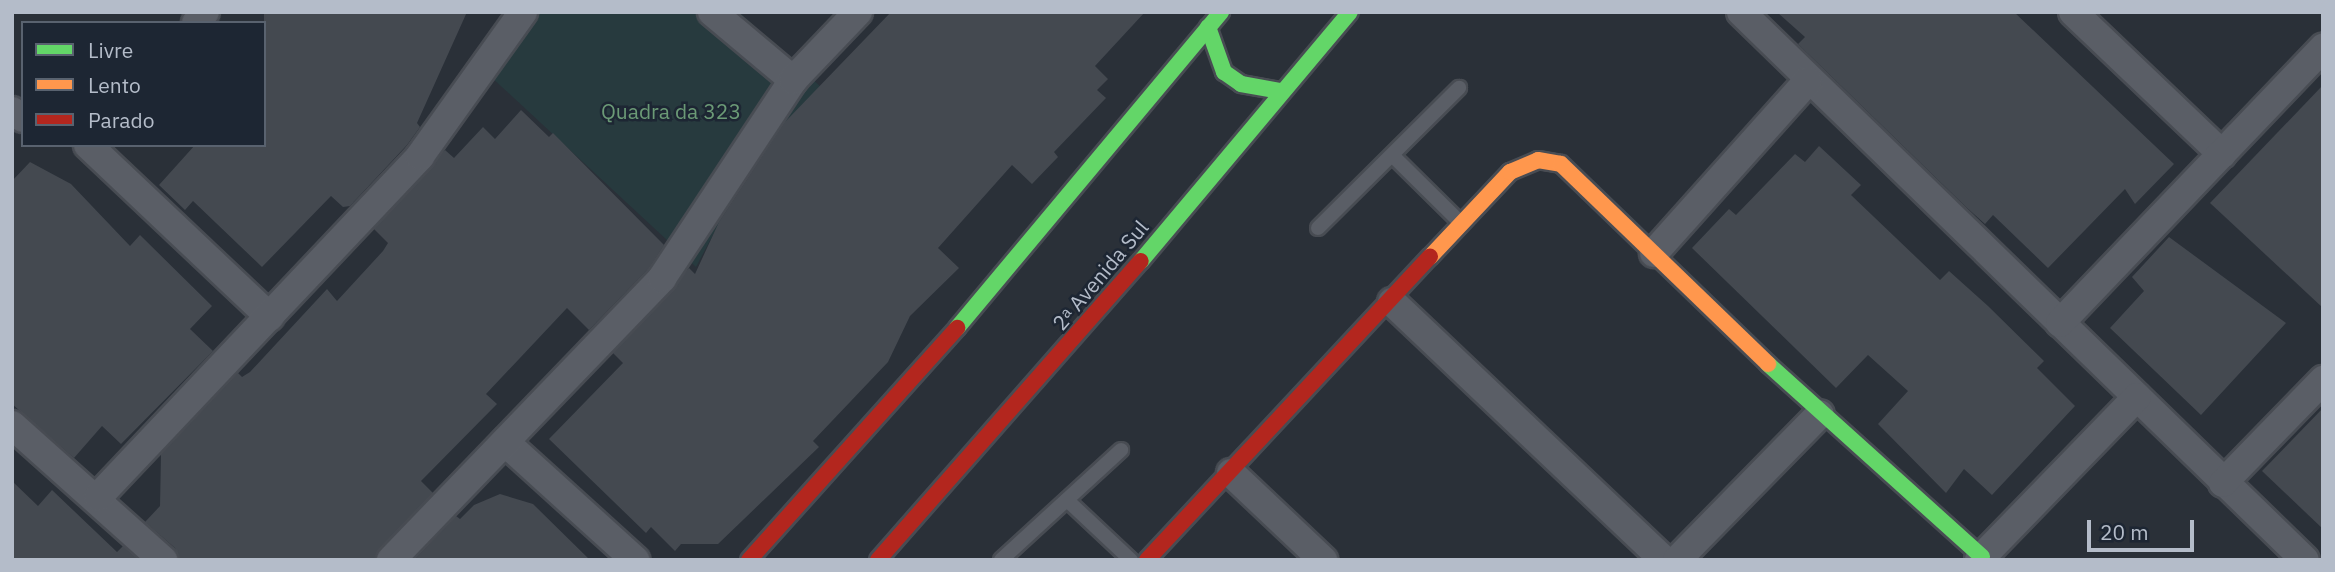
<!DOCTYPE html>
<meta charset="utf-8">
<style>
body{margin:0}
#map{position:relative;width:2335px;height:572px;overflow:hidden;background:#2a3038;font-family:"IBM Plex Sans",sans-serif}
div>[style]{position:absolute}
[style*='--x']{left:calc(var(--x)*1px);top:calc(var(--y)*1px);width:calc(var(--w)*1px);rotate:calc(var(--a)*1deg)}
.green>*{inset:0;background:#273a3e}
.building>*{inset:0;background:#444950}
.roads{filter:drop-shadow(2px 0 #484c53) drop-shadow(-2px 0 #484c53) drop-shadow(0 2px #484c53) drop-shadow(0 -2px #484c53)}
.lane>*{height:14px;margin:-7px;padding:0 7px;transform-origin:7px;border-radius:7px;background:#5a5e66}
.street>*{height:28px;margin:-14px;padding:0 14px;transform-origin:14px;border-radius:14px;background:#5a5e66}
.fast>*{height:16px;margin:-8px;padding:0 8px;transform-origin:8px;border-radius:8px;background:#63d668}
.slow>*{height:16px;margin:-8px;padding:0 8px;transform-origin:8px;border-radius:8px;background:#ff974d}
.jam>*{height:16px;margin:-8px;padding:0 8px;transform-origin:8px;border-radius:8px;background:#b3261e}
span{translate:-50% -50%;white-space:nowrap;text-align:center;line-height:1.15;-webkit-text-stroke:5px #1d2633;paint-order:stroke}
.park-label{font-size:21px;color:#6b9a76}
.street-label{font-size:21px;color:#b4bcc9}
.frame{position:absolute;inset:0;border:14px solid #b4bcc9;pointer-events:none}
.legend{position:absolute;left:21px;top:21px;width:245px;height:126px;box-sizing:border-box;background:#1d2633;border:2px solid #59626f;margin:0;padding:9px 12px;list-style:none;font-size:21px;color:#b4bcc9}
.legend li{display:flex;align-items:center;gap:14px;height:35px}
.legend b{width:35px;border:2px solid #59626f}
.scale{position:absolute;left:2087px;top:520px;width:107px;height:32px;box-sizing:border-box;border:4px solid #b4bcc9;border-top:0;padding-left:9px;font-size:21px;line-height:24px;white-space:nowrap;color:#b4bcc9;-webkit-text-stroke:5px #1d2633;paint-order:stroke}
</style>
<div id="map">
<div class="green">
<div style="clip-path:polygon(510px 12px,739px 12px,822px 88px,744px 176px,696px 267px,475px 62px)"></div>
</div>
<div class="building">
<div style="clip-path:polygon(264px 12px,467px 12px,417px 123px,420px 127px,407px 145px,350px 206px,343px 207px,331px 196px,262px 267px,193px 201px,185px 210px,159px 185px,195px 145px,264px 145px)"></div>
<div style="clip-path:polygon(891px 12px,1145px 12px,1095px 66px,1108px 79px,1097px 90px,1106px 98px,1054px 152px,1058px 157px,1032px 184px,1012px 165px,938px 248px,959px 268px,910px 316px,888px 362px,813px 441px,819px 447px,718px 544px,681px 544px,675px 551px,651px 527px,646px 533px,549px 439px,623px 363px,613px 353px,689px 268px,695px 274px,719px 222px,785px 122px)"></div>
<div style="clip-path:polygon(1777px 12px,2014px 12px,2174px 164px,2135px 204px,2125px 189px,2048px 268px,1993px 215px,1985px 224px,1966px 207px,1798px 44px,1805px 37px)"></div>
<div style="clip-path:polygon(2323px 85px,2323px 308px,2210px 203px)"></div>
<div style="clip-path:polygon(521px 110px,549px 137px,553px 133px,664px 245px,649px 268px,589px 330px,567px 308px,486px 394px,497px 404px,421px 481px,433px 493px,375px 560px,179px 560px,175px 548px,145px 522px,160px 506px,161px 454px,238px 373px,242px 377px,250px 372px,327px 289px,337px 301px,383px 251px,388px 243px,374px 229px,445px 150px,454px 158px,483px 127px,495px 139px)"></div>
<div style="clip-path:polygon(1819px 146px,1861px 185px,1851px 195px,1940px 280px,1949px 271px,1988px 306px,2044px 361px,2037px 368px,2075px 406px,1992px 495px,1964px 469px,1946px 493px,1878px 424px,1908px 391px,1868px 355px,1836px 388px,1692px 248px,1729px 209px,1736px 215px,1795px 154px,1805px 162px)"></div>
<div style="clip-path:polygon(30px 162px,71px 184px,130px 246px,140px 235px,212px 306px,190px 329px,213px 351px,121px 444px,102px 426px,74px 458px,12px 404px,12px 181px)"></div>
<div style="clip-path:polygon(2169px 237px,2286px 323px,2201px 415px,2110px 328px,2144px 291px,2132px 277px)"></div>
<div style="clip-path:polygon(2323px 408px,2323px 529px,2262px 471px)"></div>
<div style="clip-path:polygon(12px 481px,38px 506px,52px 490px,117px 552px,123px 546px,138px 560px,12px 560px)"></div>
<div style="clip-path:polygon(500px 494px,533px 504px,590px 560px,414px 560px,456px 516px,460px 519px,474px 505px)"></div>
</div>
<div class="roads">
<div class="lane">
<div style="--x:1394;--y:157;--w:95;--a:44.6"></div>
<div style="--x:1318;--y:228;--w:199;--a:-44.8"></div>
<div style="--x:1067;--y:500;--w:88;--a:43.2"></div>
<div style="--x:1001;--y:560;--w:163;--a:-42.5"></div>
</div>
<div class="street">
<div style="--x:712;--y:12;--w:106;--a:40"></div>
<div style="--x:1741;--y:12;--w:786;--a:44.18"></div>
<div style="--x:2073;--y:12;--w:206;--a:43.6"></div>
<div style="--x:196;--y:23;--w:14;--a:-51"></div>
<div style="--x:12;--y:111;--w:13;--a:32"></div>
<div style="--x:88;--y:145;--w:250;--a:43.4"></div>
<div style="--x:1654;--y:253;--w:231;--a:-48.2"></div>
<div style="--x:1392;--y:302;--w:375;--a:43.5"></div>
<div style="--x:2060;--y:323;--w:381;--a:-46.3"></div>
<div style="--x:12;--y:425;--w:203;--a:41.8"></div>
<div style="--x:505;--y:442;--w:176;--a:42.2"></div>
<div style="--x:1231;--y:473;--w:127;--a:43.4"></div>
<div style="--x:2223;--y:483;--w:144;--a:-45.8"></div>
<div style="--x:98;--y:497;--w:469;--a:-46.6"></div>
<div style="--x:420;--y:156;--w:177;--a:-54.4"></div>
<div style="--x:391;--y:560;--w:391;--a:-46.1"></div>
<div style="--x:662;--y:278;--w:237;--a:-56.5"></div>
<div style="--x:793;--y:80;--w:94;--a:-46.3"></div>
<div style="--x:1677;--y:560;--w:204;--a:-45.6"></div>
<div style="--x:1979;--y:560;--w:227;--a:-45.9"></div>
</div>
<div class="fast">
<div style="--x:1208;--y:27;--w:48;--a:70.4"></div>
<div style="--x:1224;--y:72;--w:21;--a:35"></div>
<div style="--x:1241;--y:84;--w:39;--a:10"></div>
<div style="--x:1141;--y:261;--w:325;--a:-50"></div>
<div style="--x:957;--y:328;--w:412;--a:-50.1"></div>
<div style="--x:1768;--y:364;--w:288;--a:42"></div>
</div>
<div class="slow">
<div style="--x:1430;--y:257;--w:117;--a:-46.7"></div>
<div style="--x:1510;--y:172;--w:30;--a:-23"></div>
<div style="--x:1538;--y:160;--w:23;--a:10"></div>
<div style="--x:1561;--y:164;--w:288;--a:44"></div>
</div>
<div class="jam">
<div style="--x:749;--y:560;--w:312;--a:-48.1"></div>
<div style="--x:878;--y:560;--w:398;--a:-48.7"></div>
<div style="--x:1147;--y:560;--w:415;--a:-47"></div>
</div>
</div>
<div class="park-label">
<span style="left:671px;top:111px">Quadra da 323</span>
</div>
<div class="street-label">
<span style="left:1100px;top:275px;rotate:-50deg">2ᵃ Avenida Sul</span>
</div>
<div class="frame"></div>
<ul class="legend">
<li><b style="height:9px;background:#63d668"></b>Livre</li>
<li><b style="height:9px;background:#ff974d"></b>Lento</li>
<li><b style="height:9px;background:#b3261e"></b>Parado</li>
</ul>
<div class="scale">20 m</div>
</div>
